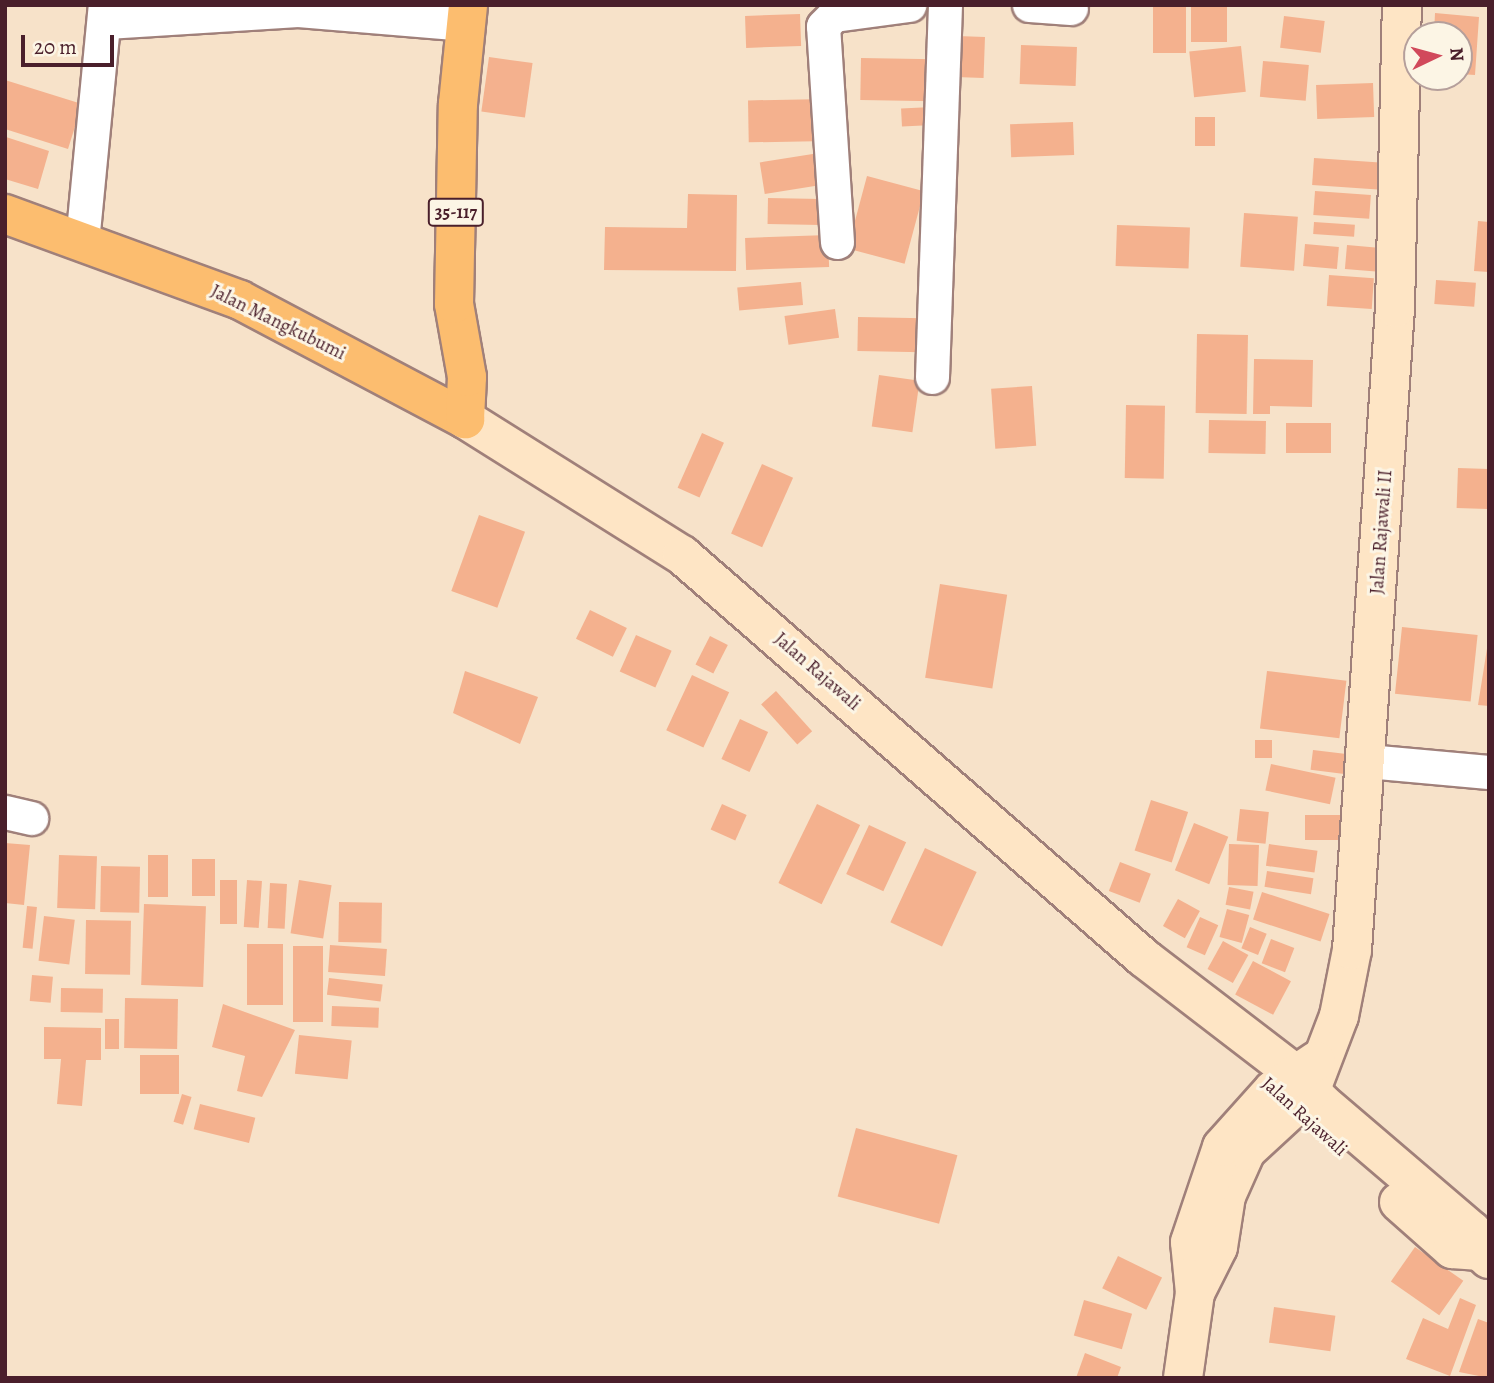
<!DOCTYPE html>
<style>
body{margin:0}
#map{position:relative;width:1494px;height:1383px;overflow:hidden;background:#f7e2c9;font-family:Alegreya,serif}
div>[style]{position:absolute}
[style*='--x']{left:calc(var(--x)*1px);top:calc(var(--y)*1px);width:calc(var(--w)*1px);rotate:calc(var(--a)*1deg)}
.building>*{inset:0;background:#f4b18e;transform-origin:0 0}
.roads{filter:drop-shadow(2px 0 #a0807a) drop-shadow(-2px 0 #a0807a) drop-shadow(0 2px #a0807a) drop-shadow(0 -2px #a0807a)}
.street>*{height:33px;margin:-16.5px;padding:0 16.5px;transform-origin:16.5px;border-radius:16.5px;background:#fff}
.secondary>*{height:38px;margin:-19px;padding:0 19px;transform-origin:19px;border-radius:19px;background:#fee5c5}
.primary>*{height:38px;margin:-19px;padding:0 19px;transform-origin:19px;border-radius:19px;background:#fcbd6f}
span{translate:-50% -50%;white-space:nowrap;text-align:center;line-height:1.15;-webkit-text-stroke:6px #fcf5e5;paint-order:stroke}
.shield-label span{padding:2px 5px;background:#fcf5e5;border:2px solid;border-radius:5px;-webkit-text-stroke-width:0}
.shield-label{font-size:18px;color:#4a1f2b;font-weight:700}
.street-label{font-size:19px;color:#4a1f2b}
.frame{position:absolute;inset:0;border:7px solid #4a1f2b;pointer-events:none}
.north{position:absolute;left:1403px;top:21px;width:70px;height:70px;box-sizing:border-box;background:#fcf5e5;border:2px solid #b59f9b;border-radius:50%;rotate:85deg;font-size:19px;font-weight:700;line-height:28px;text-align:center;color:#4a1f2b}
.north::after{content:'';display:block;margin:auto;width:24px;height:32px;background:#d1495b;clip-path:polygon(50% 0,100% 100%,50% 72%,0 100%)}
.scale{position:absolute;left:21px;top:35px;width:93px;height:32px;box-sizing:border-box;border:4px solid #4a1f2b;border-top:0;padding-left:9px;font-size:21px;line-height:24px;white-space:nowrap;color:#4a1f2b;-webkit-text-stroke:5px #fcf5e5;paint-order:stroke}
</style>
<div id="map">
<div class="building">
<div style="left:1153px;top:5px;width:33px;height:48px"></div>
<div style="left:1191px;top:5px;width:36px;height:37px"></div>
<div style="clip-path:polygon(1435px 13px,1479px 17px,1475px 75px,1459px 74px,1459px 35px,1434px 35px)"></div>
<div style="left:800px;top:14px;width:32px;height:55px;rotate:88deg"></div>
<div style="left:1284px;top:16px;width:41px;height:32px;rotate:7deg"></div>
<div style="left:957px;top:36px;width:28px;height:41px;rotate:2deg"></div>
<div style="left:1021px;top:45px;width:56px;height:39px;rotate:2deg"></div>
<div style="left:1241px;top:46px;width:46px;height:52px;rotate:84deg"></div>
<div style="left:489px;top:57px;width:44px;height:55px;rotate:8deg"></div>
<div style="left:861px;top:58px;width:74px;height:42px;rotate:1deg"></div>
<div style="left:1263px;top:61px;width:46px;height:36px;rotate:5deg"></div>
<div style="clip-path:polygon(5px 80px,82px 104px,68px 149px,5px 129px)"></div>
<div style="left:1373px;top:83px;width:34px;height:57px;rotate:88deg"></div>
<div style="left:827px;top:99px;width:42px;height:79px;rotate:89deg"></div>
<div style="left:932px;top:107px;width:18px;height:31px;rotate:87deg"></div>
<div style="left:1195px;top:117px;width:20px;height:29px"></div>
<div style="left:1073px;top:122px;width:33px;height:63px;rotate:88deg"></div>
<div style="clip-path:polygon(6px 137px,49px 151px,38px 189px,5px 179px)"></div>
<div style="left:819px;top:153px;width:32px;height:60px;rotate:81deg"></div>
<div style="left:1314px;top:158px;width:73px;height:27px;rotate:4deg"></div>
<div style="left:867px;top:176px;width:59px;height:75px;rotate:15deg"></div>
<div style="left:1315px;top:191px;width:56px;height:24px;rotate:4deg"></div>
<div style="clip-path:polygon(688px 194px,737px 195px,736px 271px,604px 270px,605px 227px,687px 228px)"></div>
<div style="left:768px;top:198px;width:53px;height:26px;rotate:1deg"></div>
<div style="left:1244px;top:213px;width:54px;height:54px;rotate:4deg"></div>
<div style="clip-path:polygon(1478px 221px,1489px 222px,1489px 272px,1474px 271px)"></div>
<div style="left:1314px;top:222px;width:41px;height:12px;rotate:4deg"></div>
<div style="left:1117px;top:225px;width:73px;height:41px;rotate:2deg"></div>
<div style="left:828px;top:235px;width:32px;height:83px;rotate:88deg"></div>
<div style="left:1305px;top:244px;width:34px;height:22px;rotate:5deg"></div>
<div style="left:1347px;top:245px;width:34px;height:24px;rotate:5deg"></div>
<div style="left:1329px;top:275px;width:45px;height:31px;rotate:4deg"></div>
<div style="left:1436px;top:280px;width:40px;height:24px;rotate:4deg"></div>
<div style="left:801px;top:282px;width:23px;height:64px;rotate:85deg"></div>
<div style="left:835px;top:309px;width:29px;height:51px;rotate:82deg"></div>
<div style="left:858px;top:317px;width:65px;height:34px;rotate:1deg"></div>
<div style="left:1197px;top:334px;width:51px;height:79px;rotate:1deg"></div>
<div style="clip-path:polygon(1254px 359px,1313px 360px,1312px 407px,1270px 406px,1270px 414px,1253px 414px)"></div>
<div style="left:879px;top:375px;width:41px;height:52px;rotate:8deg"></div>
<div style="left:1032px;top:386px;width:60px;height:41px;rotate:86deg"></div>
<div style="left:1126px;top:405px;width:39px;height:73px;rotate:1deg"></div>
<div style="left:1209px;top:420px;width:57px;height:33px;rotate:1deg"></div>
<div style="left:1286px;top:423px;width:45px;height:30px"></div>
<div style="left:702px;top:433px;width:24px;height:60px;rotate:24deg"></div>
<div style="left:762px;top:464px;width:34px;height:76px;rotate:24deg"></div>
<div style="left:1458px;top:468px;width:31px;height:40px;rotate:2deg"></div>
<div style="left:479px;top:515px;width:49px;height:81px;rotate:20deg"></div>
<div style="left:940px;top:584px;width:68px;height:95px;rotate:9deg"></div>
<div style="left:590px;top:610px;width:41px;height:32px;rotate:26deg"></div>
<div style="left:1402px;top:627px;width:76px;height:67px;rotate:6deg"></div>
<div style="left:636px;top:635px;width:39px;height:40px;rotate:24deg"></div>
<div style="left:710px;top:636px;width:20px;height:32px;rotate:27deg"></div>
<div style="clip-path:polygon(1489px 636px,1489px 706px,1478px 705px)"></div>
<div style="clip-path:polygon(465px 671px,538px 697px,520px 744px,453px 713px)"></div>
<div style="left:1267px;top:671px;width:80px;height:58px;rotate:7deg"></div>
<div style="left:692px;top:675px;width:41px;height:61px;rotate:25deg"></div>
<div style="left:776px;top:691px;width:54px;height:20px;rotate:48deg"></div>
<div style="left:740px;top:719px;width:31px;height:44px;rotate:25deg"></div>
<div style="left:1255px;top:740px;width:17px;height:18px"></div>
<div style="left:1313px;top:750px;width:42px;height:20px;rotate:7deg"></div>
<div style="left:1271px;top:764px;width:66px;height:27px;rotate:12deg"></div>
<div style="left:1151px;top:800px;width:39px;height:53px;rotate:18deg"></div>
<div style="left:722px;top:804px;width:27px;height:28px;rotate:24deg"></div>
<div style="left:817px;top:804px;width:48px;height:88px;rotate:26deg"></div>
<div style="left:1240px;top:809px;width:29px;height:32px;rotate:6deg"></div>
<div style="left:1305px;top:815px;width:39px;height:25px"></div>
<div style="left:1194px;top:823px;width:37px;height:51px;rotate:22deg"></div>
<div style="left:869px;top:825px;width:41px;height:54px;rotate:25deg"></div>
<div style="clip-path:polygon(5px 843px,30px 845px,24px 905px,5px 903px)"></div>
<div style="left:1229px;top:844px;width:30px;height:41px;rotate:2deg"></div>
<div style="left:1269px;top:844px;width:49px;height:22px;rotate:8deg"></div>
<div style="left:925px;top:848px;width:57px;height:82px;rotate:25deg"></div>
<div style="left:59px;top:855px;width:38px;height:53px;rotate:2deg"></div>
<div style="left:148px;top:855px;width:20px;height:42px"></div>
<div style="left:192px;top:859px;width:23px;height:37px"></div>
<div style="left:1120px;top:862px;width:33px;height:31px;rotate:21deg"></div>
<div style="left:101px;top:866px;width:39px;height:46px;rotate:1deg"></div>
<div style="left:1267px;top:871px;width:47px;height:16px;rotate:9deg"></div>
<div style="left:220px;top:880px;width:17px;height:44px"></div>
<div style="left:247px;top:880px;width:15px;height:47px;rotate:4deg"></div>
<div style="left:299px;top:880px;width:33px;height:54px;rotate:9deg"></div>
<div style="left:270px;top:883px;width:17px;height:45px;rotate:3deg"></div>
<div style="left:1229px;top:887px;width:25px;height:18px;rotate:11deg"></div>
<div style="left:1262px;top:892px;width:71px;height:29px;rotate:18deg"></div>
<div style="left:1178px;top:899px;width:25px;height:31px;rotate:29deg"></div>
<div style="left:339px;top:902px;width:43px;height:40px;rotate:1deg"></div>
<div style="left:144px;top:904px;width:62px;height:81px;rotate:2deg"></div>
<div style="left:27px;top:906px;width:10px;height:42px;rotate:6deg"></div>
<div style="left:1227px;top:909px;width:23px;height:29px;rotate:15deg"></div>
<div style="left:44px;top:916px;width:31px;height:45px;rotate:7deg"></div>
<div style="left:1200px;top:917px;width:20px;height:33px;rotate:24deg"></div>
<div style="left:86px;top:920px;width:45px;height:54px;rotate:1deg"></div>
<div style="left:1250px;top:927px;width:18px;height:23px;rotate:22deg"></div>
<div style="left:1271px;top:939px;width:25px;height:26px;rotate:21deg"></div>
<div style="left:1223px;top:941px;width:29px;height:32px;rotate:29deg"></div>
<div style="left:247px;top:944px;width:36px;height:61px"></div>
<div style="left:330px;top:945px;width:57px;height:27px;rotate:4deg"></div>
<div style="left:293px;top:946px;width:30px;height:76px"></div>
<div style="left:1253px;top:961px;width:43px;height:38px;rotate:28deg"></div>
<div style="left:32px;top:975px;width:21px;height:26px;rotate:5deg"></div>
<div style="left:329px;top:978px;width:54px;height:17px;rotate:7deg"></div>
<div style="left:61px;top:988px;width:42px;height:24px;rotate:1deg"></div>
<div style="left:125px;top:998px;width:53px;height:50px;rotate:1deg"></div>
<div style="clip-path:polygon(223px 1004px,295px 1030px,262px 1097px,237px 1091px,245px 1056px,212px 1047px)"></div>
<div style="left:332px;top:1006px;width:47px;height:20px;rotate:2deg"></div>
<div style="left:105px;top:1019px;width:14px;height:30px"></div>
<div style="clip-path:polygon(44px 1027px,101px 1028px,101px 1060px,86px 1060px,82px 1106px,57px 1104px,61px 1059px,44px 1059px)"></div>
<div style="left:299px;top:1035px;width:53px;height:39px;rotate:6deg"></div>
<div style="left:140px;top:1055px;width:39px;height:39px"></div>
<div style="left:182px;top:1094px;width:10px;height:29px;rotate:17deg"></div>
<div style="left:200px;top:1104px;width:57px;height:26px;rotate:14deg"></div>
<div style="left:856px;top:1128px;width:105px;height:71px;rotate:15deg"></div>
<div style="left:1415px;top:1247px;width:59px;height:42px;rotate:35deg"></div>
<div style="left:1118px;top:1256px;width:49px;height:36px;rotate:26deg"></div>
<div style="clip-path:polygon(1460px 1298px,1476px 1305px,1450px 1376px,1406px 1359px,1423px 1318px,1448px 1329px)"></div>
<div style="left:1084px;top:1300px;width:50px;height:37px;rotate:16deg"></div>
<div style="left:1274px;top:1307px;width:62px;height:36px;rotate:8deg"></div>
<div style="clip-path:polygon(1478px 1319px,1489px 1323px,1489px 1378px,1459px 1372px)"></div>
<div style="clip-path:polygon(1085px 1353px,1121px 1367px,1117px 1378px,1076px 1378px)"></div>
</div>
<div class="roads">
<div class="street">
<div style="--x:1029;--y:5;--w:42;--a:4.1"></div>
<div style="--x:106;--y:22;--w:192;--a:-3.6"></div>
<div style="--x:298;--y:10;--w:169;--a:4.8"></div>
<div style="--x:82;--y:242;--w:238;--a:-84.5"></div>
<div style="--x:837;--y:242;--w:216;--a:-93.7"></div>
<div style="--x:823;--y:26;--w:16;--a:-45"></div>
<div style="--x:834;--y:15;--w:76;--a:-7.6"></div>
<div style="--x:932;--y:377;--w:372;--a:-88"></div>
<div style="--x:1367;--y:761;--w:122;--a:5.2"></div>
<div style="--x:5;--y:812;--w:27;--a:13"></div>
</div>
<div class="secondary">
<div style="--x:465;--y:419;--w:256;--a:32.1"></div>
<div style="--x:682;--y:555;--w:613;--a:41.1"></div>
<div style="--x:1144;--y:958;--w:190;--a:37.5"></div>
<div style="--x:1295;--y:1074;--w:40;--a:47"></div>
<div style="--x:1322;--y:1103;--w:197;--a:40.5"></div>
<div style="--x:1472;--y:1231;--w:22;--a:68"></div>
<div style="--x:1480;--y:1251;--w:12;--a:42"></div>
<div style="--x:1399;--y:1202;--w:71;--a:41.6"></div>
<div style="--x:1452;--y:1249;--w:28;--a:4"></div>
<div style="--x:1195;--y:1293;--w:51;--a:-63.4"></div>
<div style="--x:1218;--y:1247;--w:52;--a:-81.1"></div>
<div style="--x:1226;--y:1196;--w:49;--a:-66"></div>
<div style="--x:1246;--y:1151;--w:87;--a:-42.7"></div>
<div style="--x:1310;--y:1092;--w:81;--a:-69.1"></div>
<div style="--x:1339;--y:1016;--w:67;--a:-78.9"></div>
<div style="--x:1352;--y:950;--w:643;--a:-86.17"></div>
<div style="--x:1395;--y:308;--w:303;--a:-88.7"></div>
<div style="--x:1183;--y:1378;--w:86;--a:-82"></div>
<div style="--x:1195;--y:1293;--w:51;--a:-95.6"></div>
<div style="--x:1190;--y:1242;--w:100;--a:-71.4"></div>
<div style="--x:1222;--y:1147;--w:76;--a:-48.2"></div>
<div style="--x:1273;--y:1090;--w:52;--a:-34"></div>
</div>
<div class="primary">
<div style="--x:5;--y:214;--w:250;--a:20.1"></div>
<div style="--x:240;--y:300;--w:255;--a:27.9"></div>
<div style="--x:465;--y:419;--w:42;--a:-87.3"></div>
<div style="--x:467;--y:377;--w:74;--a:-100.1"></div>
<div style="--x:454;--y:304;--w:200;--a:-88.9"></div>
<div style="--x:458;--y:104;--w:100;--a:-84.2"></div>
</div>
</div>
<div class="shield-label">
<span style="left:456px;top:212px">35-117</span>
</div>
<div class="street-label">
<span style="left:278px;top:323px;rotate:26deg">Jalan Mangkubumi</span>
<span style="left:1382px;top:532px;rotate:-86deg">Jalan Rajawali II</span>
<span style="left:817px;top:672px;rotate:41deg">Jalan Rajawali</span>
<span style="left:1304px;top:1117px;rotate:42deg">Jalan Rajawali</span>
</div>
<div class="frame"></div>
<div class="north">N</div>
<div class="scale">20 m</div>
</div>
